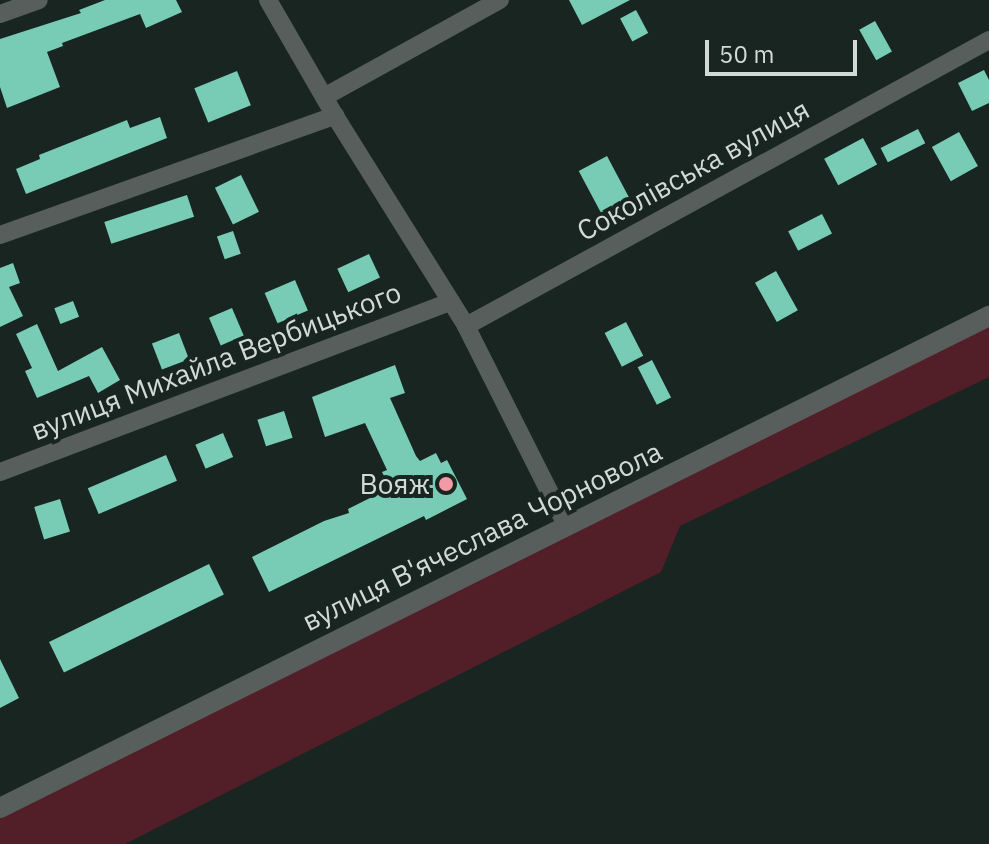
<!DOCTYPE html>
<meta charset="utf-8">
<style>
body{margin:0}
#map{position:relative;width:989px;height:844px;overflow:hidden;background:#182521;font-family:"IBM Plex Sans",sans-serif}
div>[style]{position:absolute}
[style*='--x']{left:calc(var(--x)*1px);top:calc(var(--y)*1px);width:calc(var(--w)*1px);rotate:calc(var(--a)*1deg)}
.green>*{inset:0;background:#521f29}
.building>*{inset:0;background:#78ccb5;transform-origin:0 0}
.minor>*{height:18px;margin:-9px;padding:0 9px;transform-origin:9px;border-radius:9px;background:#585e5c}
.tertiary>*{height:20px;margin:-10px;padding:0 10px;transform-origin:10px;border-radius:10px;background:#585e5c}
.dots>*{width:22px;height:22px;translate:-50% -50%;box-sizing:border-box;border:4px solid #182521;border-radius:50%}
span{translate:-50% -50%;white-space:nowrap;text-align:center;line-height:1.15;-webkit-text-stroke:8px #182521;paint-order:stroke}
.street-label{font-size:28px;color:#d2dad8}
.poi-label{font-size:28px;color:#d2dad8}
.right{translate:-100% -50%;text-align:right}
.scale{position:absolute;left:705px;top:40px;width:152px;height:36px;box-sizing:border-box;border:4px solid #d2dad8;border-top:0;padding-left:10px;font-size:24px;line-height:28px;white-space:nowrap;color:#d2dad8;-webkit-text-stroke:6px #182521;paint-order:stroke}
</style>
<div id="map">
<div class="green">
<div style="clip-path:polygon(989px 317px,989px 377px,680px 526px,661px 572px,125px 844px,0 844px,0 808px)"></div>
</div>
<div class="building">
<div style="clip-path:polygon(105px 0,176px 0,182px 12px,146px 28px,140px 14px,62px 43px,63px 46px,47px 52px,60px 87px,7px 108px,0 87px,0 39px,81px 13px,79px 10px)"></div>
<div style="clip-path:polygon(569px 0,630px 0,582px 25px)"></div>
<div style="left:636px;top:10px;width:26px;height:18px;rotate:62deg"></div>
<div style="left:875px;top:21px;width:35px;height:18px;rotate:61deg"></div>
<div style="clip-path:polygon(984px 70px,989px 80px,989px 103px,972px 111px,958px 83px)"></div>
<div style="left:237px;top:71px;width:37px;height:46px;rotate:68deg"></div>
<div style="clip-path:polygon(160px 117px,167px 138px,26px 194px,16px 169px,40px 159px,39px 155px,127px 120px,130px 128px)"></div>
<div style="left:918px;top:129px;width:16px;height:42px;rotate:63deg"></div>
<div style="left:959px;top:132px;width:39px;height:31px;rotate:61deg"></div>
<div style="left:863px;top:138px;width:30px;height:44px;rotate:62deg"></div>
<div style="left:607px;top:156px;width:49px;height:32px;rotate:62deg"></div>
<div style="left:241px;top:175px;width:41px;height:29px;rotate:64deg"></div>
<div style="left:187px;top:195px;width:23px;height:87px;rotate:72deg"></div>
<div style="left:822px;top:214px;width:22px;height:38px;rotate:63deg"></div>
<div style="left:233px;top:231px;width:24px;height:17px;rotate:71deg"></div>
<div style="left:369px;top:254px;width:26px;height:35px;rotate:65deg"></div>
<div style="clip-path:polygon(13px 263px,20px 283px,9px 287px,23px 316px,0 327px,0 268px)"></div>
<div style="left:776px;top:271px;width:45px;height:24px;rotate:61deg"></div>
<div style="left:295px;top:280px;width:33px;height:33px;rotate:67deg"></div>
<div style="left:73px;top:301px;width:17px;height:20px;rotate:69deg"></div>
<div style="left:232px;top:308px;width:30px;height:25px;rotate:67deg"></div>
<div style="left:626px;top:322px;width:38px;height:24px;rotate:63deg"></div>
<div style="clip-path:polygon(37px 324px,58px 371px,102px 347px,120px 380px,98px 393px,89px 376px,37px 398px,25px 371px,32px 368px,16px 334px)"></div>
<div style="left:179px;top:333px;width:28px;height:29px;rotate:69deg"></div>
<div style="left:652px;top:360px;width:42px;height:16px;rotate:63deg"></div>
<div style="clip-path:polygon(395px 365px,405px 393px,390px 398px,416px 456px,420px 461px,436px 453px,441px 463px,447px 460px,467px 499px,426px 520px,424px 516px,269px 592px,252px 557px,324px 521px,349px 513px,348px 509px,390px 488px,382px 472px,387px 470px,365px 423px,325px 437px,312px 397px)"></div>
<div style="left:284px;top:411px;width:28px;height:28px;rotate:72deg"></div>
<div style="left:223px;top:433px;width:26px;height:30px;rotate:67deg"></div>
<div style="left:166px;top:455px;width:28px;height:85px;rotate:67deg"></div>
<div style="left:60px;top:499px;width:34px;height:27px;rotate:73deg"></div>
<div style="left:209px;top:564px;width:34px;height:178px;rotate:64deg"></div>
<div style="clip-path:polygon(0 659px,19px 698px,0 708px)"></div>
</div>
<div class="minor">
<div style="--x:268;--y:0;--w:134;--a:60"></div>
<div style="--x:335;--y:116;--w:248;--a:58"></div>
<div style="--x:466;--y:326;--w:223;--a:63.3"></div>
<div style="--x:0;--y:14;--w:41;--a:-19.7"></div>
<div style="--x:324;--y:97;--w:201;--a:-28.9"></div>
<div style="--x:0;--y:235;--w:356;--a:-19.6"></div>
<div style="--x:466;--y:326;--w:596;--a:-28.67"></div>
<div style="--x:0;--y:472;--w:482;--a:-20.7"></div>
</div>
<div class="tertiary">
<div style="--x:0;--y:808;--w:1105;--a:-26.45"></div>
</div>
<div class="dots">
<div style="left:446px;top:484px;background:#f39aa7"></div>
</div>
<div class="street-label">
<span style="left:693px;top:170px;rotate:-29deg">Соколівська вулиця</span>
<span style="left:216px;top:361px;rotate:-21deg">вулиця Михайла Вербицького</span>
<span style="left:482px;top:536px;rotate:-26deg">вулиця В'ячеслава Чорновола</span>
</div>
<div class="poi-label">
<span class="right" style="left:430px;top:484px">Вояж</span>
</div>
<div class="scale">50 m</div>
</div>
